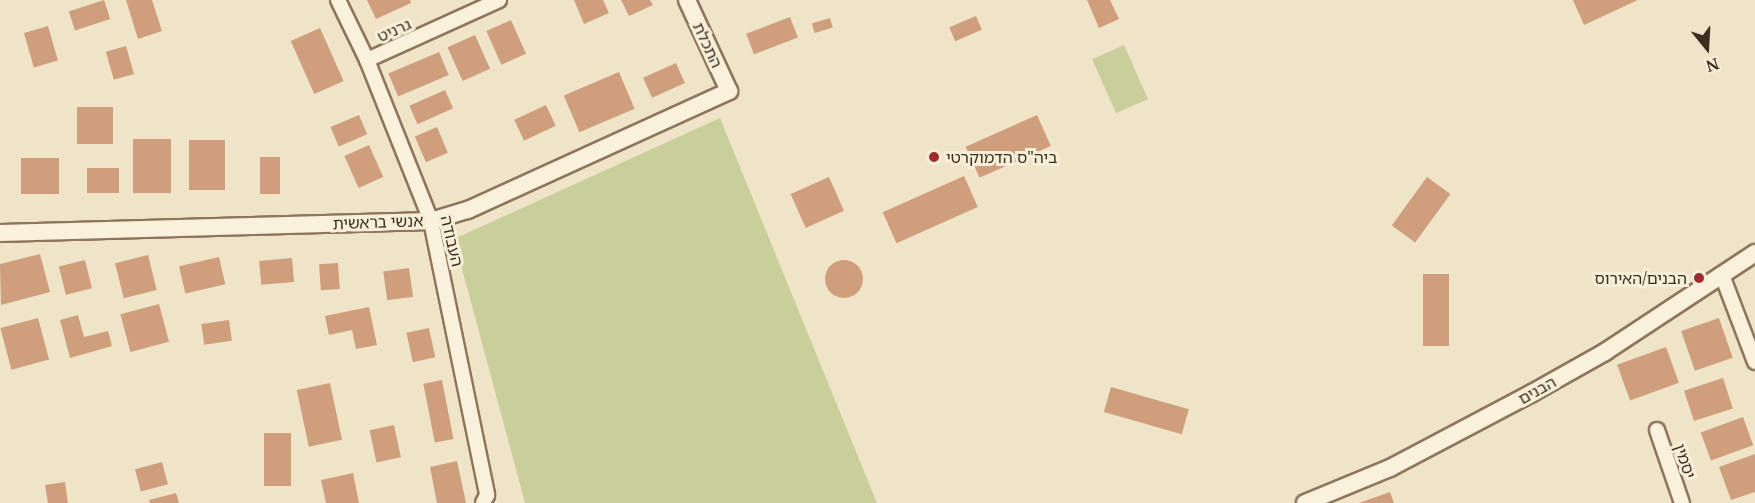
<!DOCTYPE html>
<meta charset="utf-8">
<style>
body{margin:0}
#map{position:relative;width:1755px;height:503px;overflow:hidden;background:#f0e4c8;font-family:"Noto Serif","Noto Sans Hebrew",serif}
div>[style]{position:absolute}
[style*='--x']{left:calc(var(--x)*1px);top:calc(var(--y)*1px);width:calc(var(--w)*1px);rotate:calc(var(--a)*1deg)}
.green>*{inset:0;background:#c9cf9b;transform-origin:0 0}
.building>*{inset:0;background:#cf9f7d;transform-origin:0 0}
.round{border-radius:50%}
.roads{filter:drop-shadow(2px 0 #8d765c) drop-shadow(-2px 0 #8d765c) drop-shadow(0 2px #8d765c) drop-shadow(0 -2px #8d765c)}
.minor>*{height:14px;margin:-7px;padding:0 7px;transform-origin:7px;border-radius:7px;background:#faf1dc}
.tertiary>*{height:16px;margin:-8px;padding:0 8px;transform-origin:8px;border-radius:8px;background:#faf1dc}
.dots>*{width:16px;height:16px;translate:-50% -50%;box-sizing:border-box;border:3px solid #f7eed8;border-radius:50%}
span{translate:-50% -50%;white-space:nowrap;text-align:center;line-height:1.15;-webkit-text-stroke:6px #f7eed8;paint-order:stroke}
.street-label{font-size:16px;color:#3d2e20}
.poi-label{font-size:16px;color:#3d2e20}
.left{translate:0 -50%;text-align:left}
.right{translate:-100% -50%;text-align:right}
.north{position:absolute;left:1677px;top:18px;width:60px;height:60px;-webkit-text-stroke:4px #f7eed8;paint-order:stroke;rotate:162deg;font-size:16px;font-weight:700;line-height:24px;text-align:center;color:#3d2e20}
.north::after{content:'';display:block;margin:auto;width:21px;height:27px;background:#3d2e20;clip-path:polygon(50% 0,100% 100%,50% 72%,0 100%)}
</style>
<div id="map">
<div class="green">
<div style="left:1124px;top:45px;width:59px;height:35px;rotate:66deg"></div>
<div style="clip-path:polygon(720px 118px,877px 503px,525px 503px,454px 239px)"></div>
</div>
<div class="building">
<div style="left:104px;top:0;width:20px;height:37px;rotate:72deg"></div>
<div style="clip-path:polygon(126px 0,152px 0,162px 31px,138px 39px)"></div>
<div style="clip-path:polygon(367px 0,410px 0,411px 3px,376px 19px)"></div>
<div style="clip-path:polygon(574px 0,603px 0,609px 13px,584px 24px)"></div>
<div style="clip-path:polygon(621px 0,650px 0,653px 5px,629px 16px)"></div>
<div style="clip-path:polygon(1087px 0,1110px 0,1119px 19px,1099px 28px)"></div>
<div style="clip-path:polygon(1573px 0,1638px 0,1584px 25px)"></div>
<div style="left:976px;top:16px;width:15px;height:29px;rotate:67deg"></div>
<div style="left:790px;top:17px;width:22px;height:47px;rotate:69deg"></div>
<div style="left:830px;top:18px;width:10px;height:19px;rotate:73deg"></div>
<div style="left:511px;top:20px;width:37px;height:27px;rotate:66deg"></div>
<div style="left:48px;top:26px;width:36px;height:25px;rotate:74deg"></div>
<div style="left:320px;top:28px;width:58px;height:32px;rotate:66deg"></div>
<div style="left:475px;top:35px;width:37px;height:30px;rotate:66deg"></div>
<div style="left:126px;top:46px;width:29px;height:21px;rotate:74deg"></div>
<div style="left:439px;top:52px;width:25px;height:55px;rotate:67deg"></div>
<div style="left:676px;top:63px;width:22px;height:36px;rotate:66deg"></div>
<div style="left:619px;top:72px;width:40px;height:60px;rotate:67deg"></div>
<div style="left:445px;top:90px;width:20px;height:39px;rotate:66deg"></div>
<div style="left:546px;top:105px;width:23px;height:35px;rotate:65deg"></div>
<div style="left:113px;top:107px;width:37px;height:36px;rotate:90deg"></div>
<div style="left:359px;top:115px;width:21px;height:31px;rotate:67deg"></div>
<div style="left:1037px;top:115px;width:34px;height:78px;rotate:66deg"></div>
<div style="left:437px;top:127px;width:28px;height:24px;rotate:67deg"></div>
<div style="left:133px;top:139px;width:38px;height:54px"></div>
<div style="left:189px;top:140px;width:36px;height:50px"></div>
<div style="left:369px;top:145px;width:35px;height:27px;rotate:66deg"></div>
<div style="left:260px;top:157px;width:20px;height:37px"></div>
<div style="left:21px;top:158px;width:38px;height:36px"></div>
<div style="left:87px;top:168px;width:32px;height:25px"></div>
<div style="left:964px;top:176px;width:34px;height:89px;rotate:66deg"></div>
<div style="left:829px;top:177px;width:37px;height:42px;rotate:66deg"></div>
<div style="left:1427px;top:177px;width:29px;height:60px;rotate:36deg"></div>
<div style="clip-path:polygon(40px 254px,50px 292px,1px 305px,0 264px)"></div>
<div style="left:148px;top:255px;width:36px;height:34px;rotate:76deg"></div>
<div style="left:219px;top:257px;width:28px;height:41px;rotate:77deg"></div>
<div style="left:292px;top:258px;width:24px;height:33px;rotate:85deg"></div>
<div class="round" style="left:825px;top:260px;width:38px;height:38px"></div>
<div style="left:85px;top:260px;width:29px;height:27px;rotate:76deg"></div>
<div style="left:338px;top:263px;width:26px;height:19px;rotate:86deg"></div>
<div style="left:409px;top:268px;width:29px;height:26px;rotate:82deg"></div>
<div style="left:1423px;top:274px;width:26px;height:72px"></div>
<div style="left:159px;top:304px;width:39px;height:40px;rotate:75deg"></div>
<div style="clip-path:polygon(369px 307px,377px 345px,356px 349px,352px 330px,329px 335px,325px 316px)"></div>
<div style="clip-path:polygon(78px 315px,84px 337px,108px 331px,112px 346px,70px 358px,60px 320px)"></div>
<div style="left:38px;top:318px;width:43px;height:39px;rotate:75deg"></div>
<div style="left:1719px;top:318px;width:42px;height:40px;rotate:71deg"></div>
<div style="left:229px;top:320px;width:21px;height:28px;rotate:82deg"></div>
<div style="left:429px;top:328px;width:30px;height:23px;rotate:78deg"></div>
<div style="left:1666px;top:347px;width:38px;height:52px;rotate:70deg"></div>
<div style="left:1723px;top:378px;width:32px;height:41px;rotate:72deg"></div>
<div style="left:442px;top:380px;width:60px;height:19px;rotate:79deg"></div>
<div style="left:330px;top:383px;width:58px;height:34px;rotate:78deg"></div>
<div style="left:1111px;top:387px;width:81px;height:26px;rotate:16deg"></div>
<div style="left:1743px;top:417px;width:30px;height:45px;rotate:70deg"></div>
<div style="left:394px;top:425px;width:33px;height:25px;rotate:78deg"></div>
<div style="left:264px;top:433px;width:27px;height:53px"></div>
<div style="clip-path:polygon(1755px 454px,1755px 492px,1731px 500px,1719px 467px)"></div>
<div style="clip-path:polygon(457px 461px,466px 503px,437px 503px,430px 467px)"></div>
<div style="left:162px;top:462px;width:23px;height:28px;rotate:75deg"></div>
<div style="clip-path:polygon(353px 473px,359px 503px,326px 503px,321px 480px)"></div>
<div style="clip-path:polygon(65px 482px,68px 503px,48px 503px,45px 485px)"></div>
<div style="clip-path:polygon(1390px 492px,1394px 503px,1359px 503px)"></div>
<div style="clip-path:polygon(176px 493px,179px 503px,150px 503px,149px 500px)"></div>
</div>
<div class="roads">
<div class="minor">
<div style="--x:338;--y:0;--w:67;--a:64.2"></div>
<div style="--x:367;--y:60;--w:173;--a:68.3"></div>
<div style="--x:431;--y:221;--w:280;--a:78.4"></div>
<div style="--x:487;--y:495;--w:9;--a:117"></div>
<div style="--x:367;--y:60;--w:145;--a:-24.4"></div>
<div style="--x:1722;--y:275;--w:93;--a:69.2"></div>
<div style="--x:1657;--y:430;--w:77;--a:71.1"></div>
</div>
<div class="tertiary">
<div style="--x:0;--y:233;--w:431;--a:-1.6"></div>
<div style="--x:431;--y:221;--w:39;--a:-17"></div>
<div style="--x:468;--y:210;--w:287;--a:-24.5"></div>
<div style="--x:729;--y:91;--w:100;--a:-114.8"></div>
<div style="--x:1305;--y:503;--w:92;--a:-22.4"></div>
<div style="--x:1390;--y:468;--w:161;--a:-27.8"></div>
<div style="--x:1532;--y:393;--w:84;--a:-29.3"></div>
<div style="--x:1605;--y:352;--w:180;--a:-33.4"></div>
</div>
</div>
<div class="dots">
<div style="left:934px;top:157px;background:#9e2a2b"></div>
<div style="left:1699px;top:278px;background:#9e2a2b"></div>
</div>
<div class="street-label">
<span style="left:394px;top:30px;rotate:-24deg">גרניט</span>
<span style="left:708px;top:45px;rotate:65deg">התכלת</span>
<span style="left:378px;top:222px;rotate:-2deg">אנשי בראשית</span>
<span style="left:452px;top:241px;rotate:77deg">העבודה</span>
<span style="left:1537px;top:390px;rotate:-29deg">הבנים</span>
<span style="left:1685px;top:461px;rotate:71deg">יסמין</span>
</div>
<div class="poi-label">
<span class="left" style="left:946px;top:157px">ביה"ס הדמוקרטי</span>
<span class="right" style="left:1687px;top:278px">הבנים/האירוס</span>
</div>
<div class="north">N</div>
</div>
